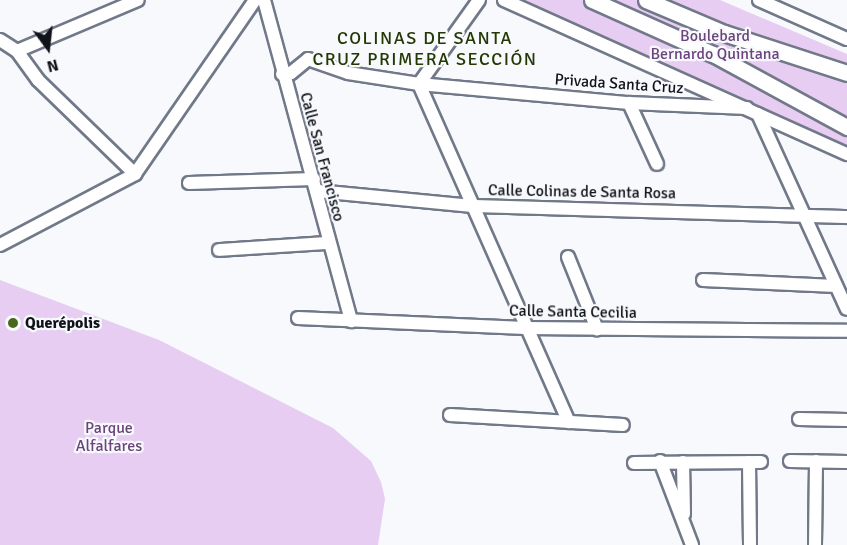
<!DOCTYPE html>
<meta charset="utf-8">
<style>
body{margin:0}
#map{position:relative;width:847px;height:545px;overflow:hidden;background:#f7f9fd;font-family:Signika,sans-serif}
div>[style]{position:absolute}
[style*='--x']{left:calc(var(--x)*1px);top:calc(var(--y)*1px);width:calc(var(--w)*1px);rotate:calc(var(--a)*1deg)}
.green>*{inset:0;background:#e8cdf3}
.roads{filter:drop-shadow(2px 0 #717989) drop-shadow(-2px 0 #717989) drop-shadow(0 2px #717989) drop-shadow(0 -2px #717989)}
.minor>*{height:12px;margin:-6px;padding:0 6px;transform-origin:6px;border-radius:6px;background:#fff}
.major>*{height:15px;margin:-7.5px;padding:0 7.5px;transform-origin:7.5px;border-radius:7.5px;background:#fff}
.dots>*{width:16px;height:16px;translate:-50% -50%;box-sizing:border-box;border:3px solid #f7f9fd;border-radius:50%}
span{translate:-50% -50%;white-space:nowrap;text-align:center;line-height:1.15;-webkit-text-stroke:4.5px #f7f9fd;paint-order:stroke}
.park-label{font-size:16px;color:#6a447a}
.street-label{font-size:16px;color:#101319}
.poi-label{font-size:16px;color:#101319;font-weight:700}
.left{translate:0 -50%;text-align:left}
.neighbourhood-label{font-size:18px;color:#233803;letter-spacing:1.5px}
.north{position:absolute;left:18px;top:18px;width:60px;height:60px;-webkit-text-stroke:4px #f7f9fd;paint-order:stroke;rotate:165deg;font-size:16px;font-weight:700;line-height:24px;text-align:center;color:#101319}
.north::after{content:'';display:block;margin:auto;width:21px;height:27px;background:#101319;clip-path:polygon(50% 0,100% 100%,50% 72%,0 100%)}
</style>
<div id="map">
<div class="green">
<div style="clip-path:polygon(513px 0,720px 0,847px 54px,847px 146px,666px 72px)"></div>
<div style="clip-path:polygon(0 280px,159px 340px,333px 428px,371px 461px,381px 482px,385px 499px,378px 545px,0 545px)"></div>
</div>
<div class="roads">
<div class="minor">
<div style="--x:264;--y:0;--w:333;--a:74.8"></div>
<div style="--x:479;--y:0;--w:103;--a:125.5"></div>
<div style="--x:419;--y:84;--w:370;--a:66.1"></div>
<div style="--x:504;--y:0;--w:376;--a:24.2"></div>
<div style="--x:759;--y:0;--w:96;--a:23.9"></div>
<div style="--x:0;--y:40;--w:20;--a:33"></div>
<div style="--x:17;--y:51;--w:36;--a:54"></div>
<div style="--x:38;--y:80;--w:135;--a:44.1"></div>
<div style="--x:17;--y:51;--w:131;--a:-22.9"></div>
<div style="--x:282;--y:74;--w:9;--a:-6"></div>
<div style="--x:291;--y:73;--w:22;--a:-39"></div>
<div style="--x:308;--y:59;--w:42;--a:19.3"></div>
<div style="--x:348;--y:73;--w:72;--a:8.8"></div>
<div style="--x:419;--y:84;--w:211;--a:5.2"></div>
<div style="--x:629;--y:103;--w:118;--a:2.4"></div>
<div style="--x:629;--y:103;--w:67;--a:65.3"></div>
<div style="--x:758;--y:114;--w:214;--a:65.5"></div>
<div style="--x:189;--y:183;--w:125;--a:-1.8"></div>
<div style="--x:317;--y:191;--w:156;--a:5.5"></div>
<div style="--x:472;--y:206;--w:375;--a:1.7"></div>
<div style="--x:0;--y:245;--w:153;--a:-27.7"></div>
<div style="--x:135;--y:174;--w:211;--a:-55.4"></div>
<div style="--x:219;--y:250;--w:109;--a:-3.7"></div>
<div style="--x:568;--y:257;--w:78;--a:68.1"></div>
<div style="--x:703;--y:280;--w:133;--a:2.6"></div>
<div style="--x:298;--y:318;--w:227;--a:2.5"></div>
<div style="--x:525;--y:328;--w:322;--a:0.5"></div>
<div style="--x:450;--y:415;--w:173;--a:3.3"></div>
<div style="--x:799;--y:419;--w:48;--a:1.2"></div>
<div style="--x:660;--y:461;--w:90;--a:69.1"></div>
<div style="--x:790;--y:461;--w:57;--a:1"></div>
<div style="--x:683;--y:462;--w:52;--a:88.9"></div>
<div style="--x:749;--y:462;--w:83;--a:89.3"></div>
<div style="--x:634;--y:463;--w:127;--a:-0.5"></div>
<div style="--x:815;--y:545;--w:84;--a:-89.3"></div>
</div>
<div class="major">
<div style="--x:592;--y:0;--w:133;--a:24.1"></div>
<div style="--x:713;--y:54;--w:153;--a:28.6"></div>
<div style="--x:646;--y:0;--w:85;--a:22.9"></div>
<div style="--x:724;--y:33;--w:129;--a:18"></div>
</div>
</div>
<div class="dots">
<div style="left:13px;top:323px;background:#47671c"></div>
</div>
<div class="park-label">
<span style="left:715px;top:45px">Boulebard<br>Bernardo Quintana</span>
<span style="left:109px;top:437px">Parque<br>Alfalfares</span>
</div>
<div class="street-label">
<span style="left:619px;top:84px;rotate:4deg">Privada Santa Cruz</span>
<span style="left:322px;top:157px;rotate:75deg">Calle San Francisco</span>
<span style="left:582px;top:192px;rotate:1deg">Calle Colinas de Santa Rosa</span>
<span style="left:573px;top:312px;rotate:1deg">Calle Santa Cecilia</span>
</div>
<div class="poi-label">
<span class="left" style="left:25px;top:323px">Querépolis</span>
</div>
<div class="neighbourhood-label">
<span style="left:425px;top:49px">COLINAS DE SANTA<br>CRUZ PRIMERA SECCIÓN</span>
</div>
<div class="north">N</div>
</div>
